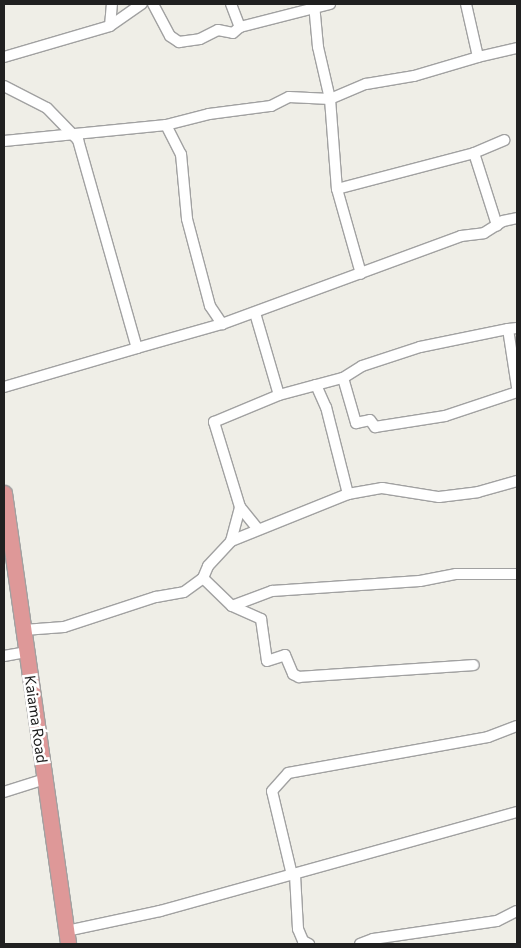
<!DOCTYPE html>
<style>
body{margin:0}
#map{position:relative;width:521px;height:948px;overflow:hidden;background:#efeee7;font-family:Commissioner,sans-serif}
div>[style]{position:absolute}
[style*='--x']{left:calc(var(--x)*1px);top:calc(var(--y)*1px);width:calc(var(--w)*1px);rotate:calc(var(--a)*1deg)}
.roads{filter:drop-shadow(1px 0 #a1a1a1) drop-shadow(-1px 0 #a1a1a1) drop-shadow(0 1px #a1a1a1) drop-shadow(0 -1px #a1a1a1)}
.minor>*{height:10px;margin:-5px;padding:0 5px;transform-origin:5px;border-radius:5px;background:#fff}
.highway>*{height:15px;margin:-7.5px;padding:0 7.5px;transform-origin:7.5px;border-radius:7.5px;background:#de9898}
span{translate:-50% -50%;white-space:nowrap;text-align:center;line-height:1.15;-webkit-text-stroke:5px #fff;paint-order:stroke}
.street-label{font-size:15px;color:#202020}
.frame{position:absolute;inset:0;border:5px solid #202020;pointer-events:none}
</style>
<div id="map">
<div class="roads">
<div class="minor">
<div style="--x:153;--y:4;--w:36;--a:62"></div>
<div style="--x:170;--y:36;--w:11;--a:34"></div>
<div style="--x:179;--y:42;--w:21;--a:-8"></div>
<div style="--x:200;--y:39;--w:20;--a:-27"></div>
<div style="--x:218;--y:30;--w:15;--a:11"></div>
<div style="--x:233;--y:33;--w:9;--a:-41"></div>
<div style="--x:231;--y:4;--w:25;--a:69"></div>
<div style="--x:240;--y:27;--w:93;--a:-14.3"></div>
<div style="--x:314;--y:4;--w:43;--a:84.7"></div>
<div style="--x:318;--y:47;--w:53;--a:77"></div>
<div style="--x:330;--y:99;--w:90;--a:85.6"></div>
<div style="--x:337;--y:189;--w:88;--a:74.2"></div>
<div style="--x:466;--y:4;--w:54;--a:77.2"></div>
<div style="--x:478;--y:57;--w:40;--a:-13"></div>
<div style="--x:110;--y:26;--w:22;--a:-85"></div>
<div style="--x:4;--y:57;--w:110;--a:-16.3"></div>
<div style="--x:110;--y:26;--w:39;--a:-35"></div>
<div style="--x:4;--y:86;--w:48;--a:27.1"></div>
<div style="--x:47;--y:108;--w:45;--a:45.9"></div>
<div style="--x:78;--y:140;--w:216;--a:74.2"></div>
<div style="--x:137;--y:348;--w:88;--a:-15.8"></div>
<div style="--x:222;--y:324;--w:255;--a:-20.2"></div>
<div style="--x:461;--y:236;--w:23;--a:-7"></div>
<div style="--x:484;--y:233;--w:22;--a:-32"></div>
<div style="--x:503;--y:221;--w:14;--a:-12"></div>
<div style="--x:166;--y:125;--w:44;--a:-14.3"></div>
<div style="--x:209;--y:114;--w:63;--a:-7.4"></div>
<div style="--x:271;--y:106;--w:20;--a:-27"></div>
<div style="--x:289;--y:97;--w:41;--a:2.8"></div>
<div style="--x:330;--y:99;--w:39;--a:-23"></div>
<div style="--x:366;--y:84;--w:49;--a:-9.5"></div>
<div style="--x:414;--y:76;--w:67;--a:-16.5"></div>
<div style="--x:4;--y:141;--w:163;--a:-5.6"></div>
<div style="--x:166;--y:125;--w:33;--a:63"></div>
<div style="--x:181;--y:154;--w:65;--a:84.7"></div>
<div style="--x:187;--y:219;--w:90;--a:75.2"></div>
<div style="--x:210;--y:306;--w:22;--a:56"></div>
<div style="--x:474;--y:153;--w:33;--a:-23"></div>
<div style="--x:337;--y:189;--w:142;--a:-14.7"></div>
<div style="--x:474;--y:153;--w:76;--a:72.3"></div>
<div style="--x:255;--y:313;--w:85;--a:73.7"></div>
<div style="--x:517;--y:328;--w:9;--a:174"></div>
<div style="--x:508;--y:329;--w:59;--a:81.2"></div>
<div style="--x:343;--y:378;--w:22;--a:-32"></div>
<div style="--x:362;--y:366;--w:61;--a:-18.1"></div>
<div style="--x:420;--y:347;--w:90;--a:-11.6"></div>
<div style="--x:316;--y:385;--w:28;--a:-15"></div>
<div style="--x:343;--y:378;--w:47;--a:73.9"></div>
<div style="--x:356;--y:423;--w:14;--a:-12"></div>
<div style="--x:370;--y:420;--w:9;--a:54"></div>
<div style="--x:375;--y:427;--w:71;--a:-8.9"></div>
<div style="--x:445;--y:416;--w:76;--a:-18.4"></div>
<div style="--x:4;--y:387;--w:139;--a:-16.3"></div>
<div style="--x:257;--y:528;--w:27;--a:-129"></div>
<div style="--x:240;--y:507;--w:89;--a:-107"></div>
<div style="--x:214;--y:422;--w:70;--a:-22.6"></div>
<div style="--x:279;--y:395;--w:38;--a:-15"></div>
<div style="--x:316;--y:385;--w:24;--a:66"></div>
<div style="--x:326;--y:407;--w:90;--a:75.8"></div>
<div style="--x:231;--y:541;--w:35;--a:-75"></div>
<div style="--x:203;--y:578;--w:40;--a:44"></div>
<div style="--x:232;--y:606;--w:32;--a:24"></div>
<div style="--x:261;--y:619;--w:42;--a:81.9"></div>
<div style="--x:267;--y:661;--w:19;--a:-18"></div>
<div style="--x:285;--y:655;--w:21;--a:67"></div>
<div style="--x:293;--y:674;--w:7;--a:27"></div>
<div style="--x:299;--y:677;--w:175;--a:-3.9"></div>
<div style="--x:232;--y:606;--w:43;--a:-20.6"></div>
<div style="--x:272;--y:591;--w:148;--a:-3.9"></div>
<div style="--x:420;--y:581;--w:37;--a:-11"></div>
<div style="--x:456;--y:574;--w:61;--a:0"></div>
<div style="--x:24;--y:630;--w:40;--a:-4.3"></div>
<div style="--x:64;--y:627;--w:97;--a:-18.1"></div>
<div style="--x:156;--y:597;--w:28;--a:-10"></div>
<div style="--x:184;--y:592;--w:24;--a:-36"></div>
<div style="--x:203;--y:578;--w:13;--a:-67"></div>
<div style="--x:208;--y:566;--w:34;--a:-47"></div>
<div style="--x:231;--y:541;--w:126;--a:-21.9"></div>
<div style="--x:348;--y:494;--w:35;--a:-10"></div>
<div style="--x:382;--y:488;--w:58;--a:9"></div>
<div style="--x:439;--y:497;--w:39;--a:-7"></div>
<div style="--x:478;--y:492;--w:41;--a:-15.8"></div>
<div style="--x:4;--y:656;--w:22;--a:-10"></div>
<div style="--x:4;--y:792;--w:43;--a:-17.6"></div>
<div style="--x:292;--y:875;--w:86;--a:-103.4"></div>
<div style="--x:272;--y:791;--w:24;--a:-48"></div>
<div style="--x:288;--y:773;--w:203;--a:-10.2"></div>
<div style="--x:488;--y:737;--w:31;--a:-21"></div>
<div style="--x:295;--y:875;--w:54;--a:86.8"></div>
<div style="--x:298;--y:929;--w:13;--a:67"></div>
<div style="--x:303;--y:941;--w:7;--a:27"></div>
<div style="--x:66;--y:931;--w:96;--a:-12"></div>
<div style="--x:160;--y:911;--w:370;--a:-15.5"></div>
<div style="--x:360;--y:944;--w:14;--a:-21"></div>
<div style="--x:373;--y:939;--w:125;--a:-8.3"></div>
<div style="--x:497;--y:921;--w:22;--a:-27"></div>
</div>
<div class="highway">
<div style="--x:4;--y:493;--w:456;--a:81.9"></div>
</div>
</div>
<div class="street-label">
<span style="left:36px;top:719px;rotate:82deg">Kaiama Road</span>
</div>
<div class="frame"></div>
</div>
